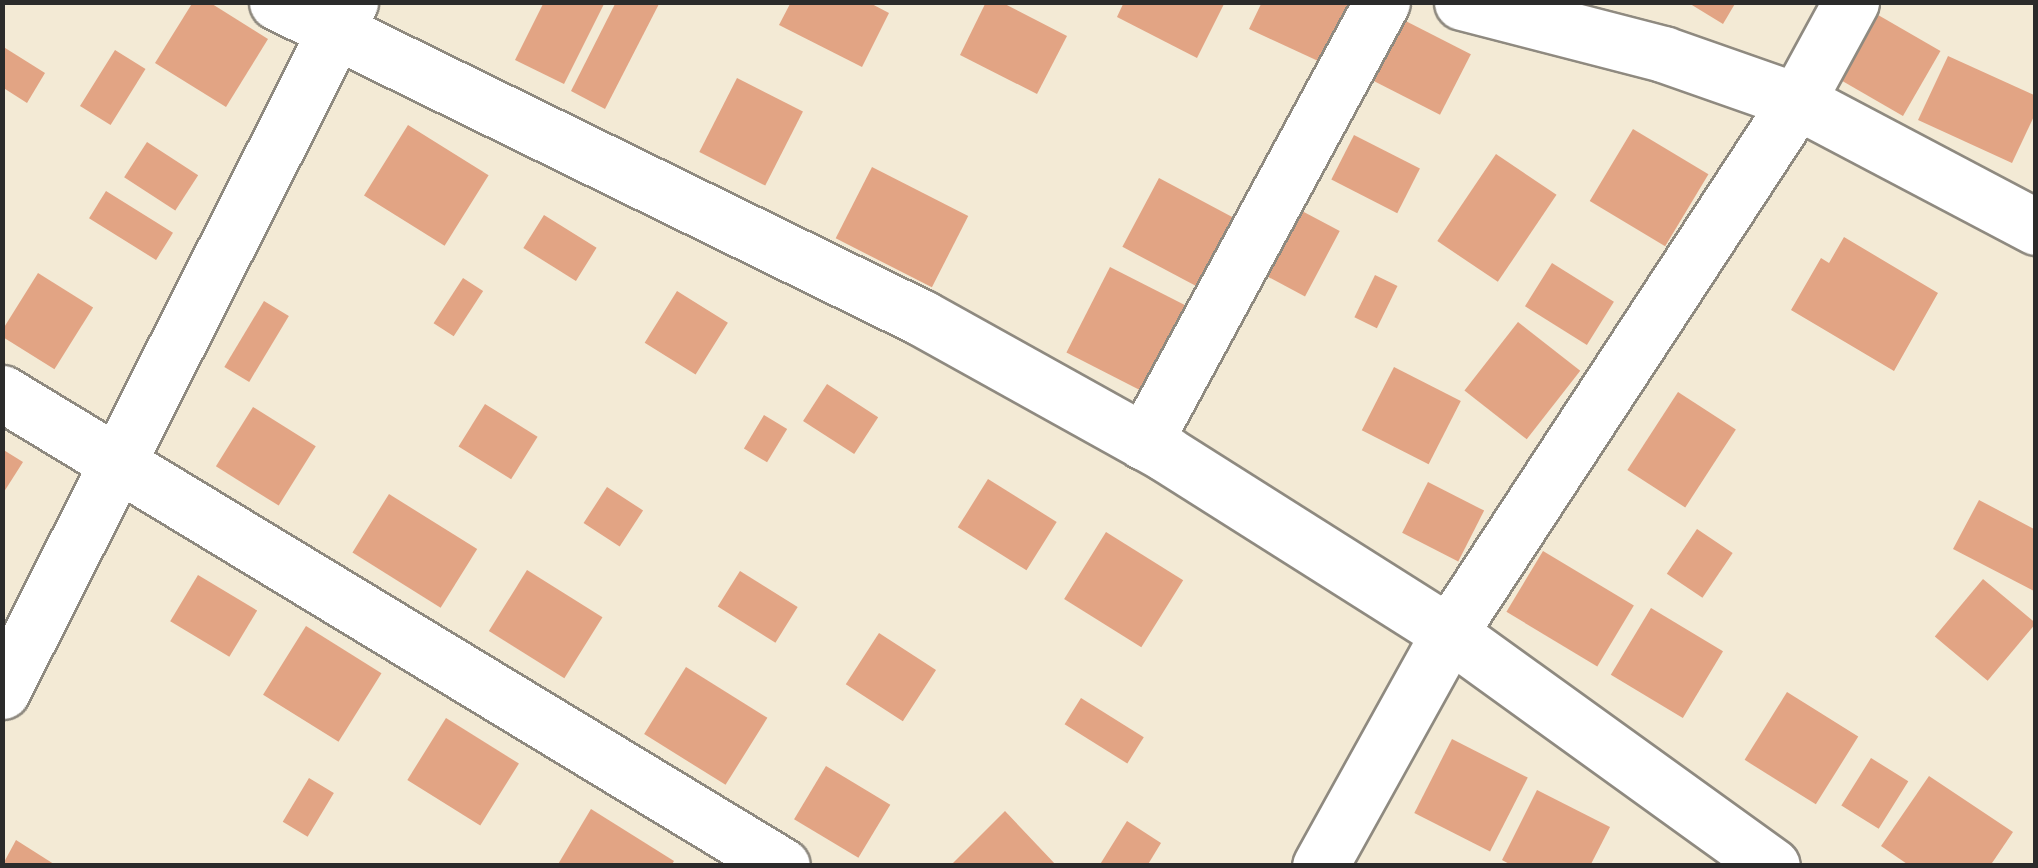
<!DOCTYPE html>
<style>
body{margin:0}
#map{position:relative;width:2038px;height:868px;overflow:hidden;background:#f3ead5;font-family:"Indie Flower",sans-serif}
div>[style]{position:absolute}
[style*='--x']{left:calc(var(--x)*1px);top:calc(var(--y)*1px);width:calc(var(--w)*1px);rotate:calc(var(--a)*1deg)}
.building>*{inset:0;background:#e2a484;transform-origin:0 0}
.roads{filter:drop-shadow(2px 0 #8f8a80) drop-shadow(-2px 0 #8f8a80) drop-shadow(0 2px #8f8a80) drop-shadow(0 -2px #8f8a80)}
.minor>*{height:55px;margin:-27.5px;padding:0 27.5px;transform-origin:27.5px;border-radius:27.5px;background:#fff}
span{translate:-50% -50%;white-space:nowrap;text-align:center;line-height:1.15;-webkit-text-stroke:8px #f7f3e8;paint-order:stroke}
.frame{position:absolute;inset:0;border:5px solid #2b2b2b;pointer-events:none}
</style>
<div id="map">
<div class="building">
<div style="clip-path:polygon(193px 2px,209px 2px,268px 39px,226px 107px,155px 63px)"></div>
<div style="clip-path:polygon(544px 2px,605px 2px,564px 84px,515px 60px)"></div>
<div style="clip-path:polygon(616px 2px,660px 2px,605px 109px,571px 91px)"></div>
<div style="clip-path:polygon(791px 2px,868px 2px,889px 13px,862px 67px,779px 25px)"></div>
<div style="clip-path:polygon(986px 2px,1001px 2px,1067px 36px,1037px 94px,960px 55px)"></div>
<div style="clip-path:polygon(1124px 2px,1225px 2px,1197px 58px,1117px 17px)"></div>
<div style="clip-path:polygon(1262px 2px,1359px 2px,1329px 66px,1249px 29px)"></div>
<div style="clip-path:polygon(1687px 2px,1736px 2px,1723px 24px)"></div>
<div style="left:1866px;top:8px;width:86px;height:75px;rotate:30deg"></div>
<div style="left:1388px;top:12px;width:93px;height:68px;rotate:27deg"></div>
<div style="clip-path:polygon(2px 46px,45px 73px,27px 103px,2px 87px)"></div>
<div style="left:115px;top:50px;width:36px;height:66px;rotate:32deg"></div>
<div style="clip-path:polygon(1948px 56px,2036px 96px,2036px 112px,2012px 163px,1918px 120px)"></div>
<div style="left:737px;top:78px;width:74px;height:83px;rotate:27deg"></div>
<div style="left:408px;top:125px;width:95px;height:83px;rotate:32deg"></div>
<div style="left:1633px;top:129px;width:88px;height:84px;rotate:31deg"></div>
<div style="left:1354px;top:135px;width:74px;height:50px;rotate:27deg"></div>
<div style="left:147px;top:142px;width:61px;height:42px;rotate:33deg"></div>
<div style="left:1496px;top:154px;width:73px;height:105px;rotate:34deg"></div>
<div style="left:872px;top:167px;width:108px;height:80px;rotate:27deg"></div>
<div style="left:1159px;top:178px;width:84px;height:78px;rotate:28deg"></div>
<div style="left:106px;top:191px;width:79px;height:32px;rotate:32deg"></div>
<div style="left:1285px;top:202px;width:62px;height:74px;rotate:28deg"></div>
<div style="left:544px;top:215px;width:62px;height:39px;rotate:32deg"></div>
<div style="clip-path:polygon(1844px 237px,1938px 293px,1894px 371px,1791px 310px,1821px 258px,1829px 263px)"></div>
<div style="left:1552px;top:263px;width:73px;height:51px;rotate:32deg"></div>
<div style="left:1110px;top:267px;width:90px;height:96px;rotate:27deg"></div>
<div style="left:38px;top:273px;width:65px;height:73px;rotate:32deg"></div>
<div style="left:1375px;top:275px;width:25px;height:47px;rotate:26deg"></div>
<div style="left:463px;top:278px;width:24px;height:54px;rotate:33deg"></div>
<div style="left:677px;top:291px;width:60px;height:61px;rotate:32deg"></div>
<div style="left:264px;top:301px;width:29px;height:77px;rotate:31deg"></div>
<div style="left:1518px;top:322px;width:79px;height:87px;rotate:38deg"></div>
<div style="left:1394px;top:367px;width:75px;height:71px;rotate:27deg"></div>
<div style="left:827px;top:384px;width:61px;height:44px;rotate:33deg"></div>
<div style="left:1678px;top:392px;width:69px;height:93px;rotate:33deg"></div>
<div style="left:485px;top:404px;width:62px;height:50px;rotate:32deg"></div>
<div style="left:253px;top:407px;width:74px;height:70px;rotate:32deg"></div>
<div style="left:764px;top:415px;width:27px;height:39px;rotate:31deg"></div>
<div style="clip-path:polygon(2px 449px,23px 462px,2px 495px)"></div>
<div style="left:988px;top:479px;width:81px;height:57px;rotate:32deg"></div>
<div style="left:1428px;top:482px;width:63px;height:57px;rotate:27deg"></div>
<div style="left:607px;top:487px;width:43px;height:43px;rotate:33deg"></div>
<div style="left:389px;top:494px;width:104px;height:69px;rotate:32deg"></div>
<div style="clip-path:polygon(1979px 500px,2036px 530px,2036px 592px,1953px 549px)"></div>
<div style="left:1697px;top:529px;width:43px;height:54px;rotate:34deg"></div>
<div style="left:1106px;top:532px;width:91px;height:79px;rotate:32deg"></div>
<div style="left:1543px;top:551px;width:106px;height:71px;rotate:31deg"></div>
<div style="left:527px;top:570px;width:89px;height:72px;rotate:32deg"></div>
<div style="left:740px;top:571px;width:68px;height:42px;rotate:32deg"></div>
<div style="left:198px;top:575px;width:69px;height:54px;rotate:31deg"></div>
<div style="left:1983px;top:579px;width:69px;height:75px;rotate:40deg"></div>
<div style="left:1651px;top:608px;width:84px;height:78px;rotate:31deg"></div>
<div style="left:306px;top:626px;width:89px;height:81px;rotate:32deg"></div>
<div style="left:879px;top:633px;width:68px;height:61px;rotate:33deg"></div>
<div style="left:686px;top:667px;width:96px;height:79px;rotate:32deg"></div>
<div style="left:1787px;top:692px;width:84px;height:80px;rotate:32deg"></div>
<div style="left:1081px;top:698px;width:74px;height:31px;rotate:32deg"></div>
<div style="left:446px;top:718px;width:86px;height:73px;rotate:32deg"></div>
<div style="left:1452px;top:739px;width:85px;height:83px;rotate:27deg"></div>
<div style="left:1871px;top:758px;width:44px;height:56px;rotate:32deg"></div>
<div style="left:826px;top:766px;width:75px;height:62px;rotate:31deg"></div>
<div style="clip-path:polygon(1929px 776px,2013px 832px,1990px 866px,1910px 866px,1881px 846px)"></div>
<div style="left:309px;top:778px;width:29px;height:51px;rotate:31deg"></div>
<div style="clip-path:polygon(1537px 790px,1610px 827px,1590px 866px,1513px 866px,1502px 860px)"></div>
<div style="clip-path:polygon(591px 809px,674px 861px,671px 866px,557px 866px)"></div>
<div style="clip-path:polygon(1005px 811px,1057px 866px,950px 866px)"></div>
<div style="clip-path:polygon(1127px 821px,1161px 843px,1147px 866px,1099px 866px)"></div>
<div style="clip-path:polygon(16px 840px,57px 866px,2px 866px)"></div>
</div>
<div class="roads">
<div class="minor">
<div style="--x:277;--y:2;--w:718;--a:26.1"></div>
<div style="--x:922;--y:318;--w:279;--a:29.1"></div>
<div style="--x:1166;--y:454;--w:335;--a:32.3"></div>
<div style="--x:1449;--y:633;--w:398;--a:35.8"></div>
<div style="--x:1462;--y:2;--w:208;--a:14.5"></div>
<div style="--x:1663;--y:54;--w:142;--a:19.3"></div>
<div style="--x:1797;--y:101;--w:113;--a:-61.4"></div>
<div style="--x:2;--y:393;--w:912;--a:31.23"></div>
<div style="--x:1144;--y:442;--w:500;--a:-61.59"></div>
<div style="--x:2;--y:691;--w:772;--a:-63.2"></div>
<div style="--x:1320;--y:866;--w:266;--a:-61"></div>
<div style="--x:1449;--y:633;--w:636;--a:-56.81"></div>
<div style="--x:1797;--y:101;--w:270;--a:27.8"></div>
</div>
</div>
<div class="frame"></div>
</div>
